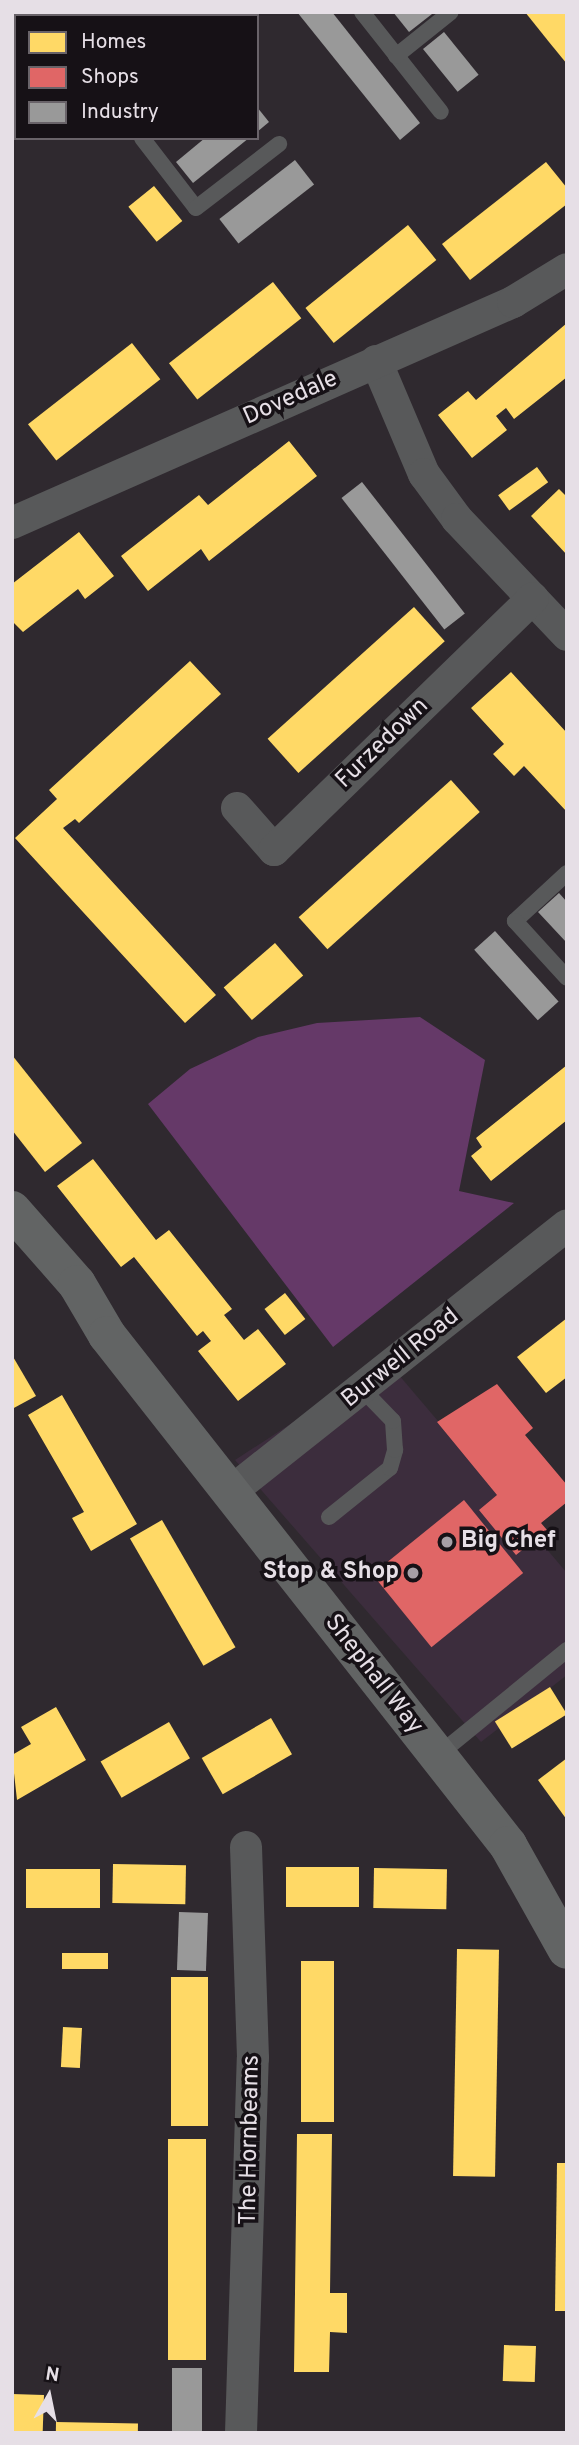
<!DOCTYPE html>
<style>
body{margin:0}
#map{position:relative;width:579px;height:2445px;overflow:hidden;background:#2f292f;font-family:Overpass,sans-serif}
div>[style]{position:absolute}
[style*='--x']{left:calc(var(--x)*1px);top:calc(var(--y)*1px);width:calc(var(--w)*1px);rotate:calc(var(--a)*1deg)}
.built>*{inset:0;background:#3c2d3d}
.green>*{inset:0;background:#653968}
.homes>*{inset:0;background:#ffd966;transform-origin:0 0}
.shops>*{inset:0;background:#e06666;transform-origin:0 0}
.industry>*{inset:0;background:#999;transform-origin:0 0}
.lane>*{height:16px;margin:-8px;padding:0 8px;transform-origin:8px;border-radius:8px;background:#58595a}
.street>*{height:32px;margin:-16px;padding:0 16px;transform-origin:16px;border-radius:16px;background:#58595a}
.secondary>*{height:38px;margin:-19px;padding:0 19px;transform-origin:19px;border-radius:19px;background:#626464}
.dots>*{width:19px;height:19px;translate:-50% -50%;box-sizing:border-box;border:4px solid #161116;border-radius:50%}
span{translate:-50% -50%;white-space:nowrap;text-align:center;line-height:1.15;-webkit-text-stroke:7px #161116;paint-order:stroke}
.street-label{font-size:24px;color:#e6dfe6}
.poi-label{font-size:24px;color:#e6dfe6;font-weight:700}
.left{translate:0 -50%;text-align:left}
.right{translate:-100% -50%;text-align:right}
.frame{position:absolute;inset:0;border:14px solid #e6dfe6;pointer-events:none}
.legend{position:absolute;left:14px;top:14px;width:245px;height:126px;box-sizing:border-box;background:#161116;border:2px solid #696369;margin:0;padding:9px 12px;list-style:none;font-size:21px;color:#e6dfe6}
.legend li{display:flex;align-items:center;gap:14px;height:35px}
.legend b{width:35px;border:2px solid #696369}
.north{position:absolute;left:14px;top:2361px;width:70px;height:70px;-webkit-text-stroke:5px #161116;paint-order:stroke;rotate:9deg;font-size:19px;font-weight:700;line-height:28px;text-align:center;color:#e6dfe6}
.north::after{content:'';display:block;margin:auto;width:24px;height:32px;background:#e6dfe6;clip-path:polygon(50% 0,100% 100%,50% 72%,0 100%)}
</style>
<div id="map">
<div class="built">
<div style="clip-path:polygon(387px 1361px,567px 1573px,567px 1675px,481px 1742px,235px 1460px)"></div>
</div>
<div class="green">
<div style="clip-path:polygon(420px 1017px,485px 1060px,459px 1191px,514px 1203px,333px 1347px,148px 1104px,190px 1069px,258px 1037px,317px 1023px)"></div>
</div>
<div class="homes">
<div style="clip-path:polygon(118px 12px,186px 12px,113px 16px)"></div>
<div style="clip-path:polygon(525px 12px,567px 12px,567px 64px,549px 42px)"></div>
<div style="left:16px;top:69px;width:57px;height:5px;rotate:90deg"></div>
<div style="clip-path:polygon(546px 162px,567px 188px,567px 204px,470px 280px,442px 244px)"></div>
<div style="left:154px;top:186px;width:45px;height:33px;rotate:51deg"></div>
<div style="left:408px;top:225px;width:45px;height:132px;rotate:51deg"></div>
<div style="left:273px;top:282px;width:46px;height:132px;rotate:52deg"></div>
<div style="clip-path:polygon(567px 323px,567px 377px,514px 419px,506px 408px,496px 416px,507px 430px,472px 458px,438px 415px,468px 391px,476px 400px)"></div>
<div style="left:132px;top:343px;width:46px;height:132px;rotate:52deg"></div>
<div style="clip-path:polygon(289px 441px,317px 476px,209px 561px,201px 549px,148px 591px,121px 556px,199px 495px,208px 505px)"></div>
<div style="left:537px;top:467px;width:19px;height:48px;rotate:54deg"></div>
<div style="clip-path:polygon(559px 489px,567px 497px,567px 555px,531px 516px)"></div>
<div style="clip-path:polygon(79px 532px,114px 576px,85px 599px,78px 589px,23px 632px,12px 621px,12px 584px)"></div>
<div style="left:414px;top:607px;width:46px;height:197px;rotate:48deg"></div>
<div style="clip-path:polygon(190px 661px,221px 694px,79px 823px,75px 819px,63px 828px,216px 995px,185px 1023px,15px 838px,57px 799px,49px 790px)"></div>
<div style="clip-path:polygon(511px 672px,567px 733px,567px 812px,524px 766px,514px 776px,493px 754px,504px 744px,471px 708px)"></div>
<div style="left:451px;top:780px;width:43px;height:205px;rotate:48deg"></div>
<div style="left:275px;top:943px;width:43px;height:68px;rotate:49deg"></div>
<div style="clip-path:polygon(12px 1055px,82px 1143px,45px 1172px,12px 1130px)"></div>
<div style="clip-path:polygon(567px 1065px,567px 1120px,491px 1181px,471px 1156px,482px 1147px,476px 1138px)"></div>
<div style="clip-path:polygon(93px 1159px,156px 1240px,169px 1230px,232px 1309px,224px 1315px,244px 1340px,258px 1329px,286px 1364px,238px 1401px,198px 1351px,211px 1341px,203px 1331px,197px 1336px,134px 1257px,121px 1267px,57px 1186px)"></div>
<div style="left:285px;top:1293px;width:33px;height:26px;rotate:52deg"></div>
<div style="clip-path:polygon(567px 1318px,567px 1377px,546px 1393px,517px 1357px)"></div>
<div style="clip-path:polygon(12px 1355px,36px 1396px,12px 1409px)"></div>
<div style="clip-path:polygon(62px 1395px,137px 1524px,91px 1551px,72px 1518px,84px 1512px,28px 1415px)"></div>
<div style="left:162px;top:1520px;width:147px;height:37px;rotate:60deg"></div>
<div style="left:550px;top:1687px;width:32px;height:65px;rotate:58deg"></div>
<div style="clip-path:polygon(56px 1707px,86px 1760px,17px 1800px,12px 1755px,31px 1744px,21px 1727px)"></div>
<div style="left:271px;top:1718px;width:42px;height:80px;rotate:60deg"></div>
<div style="left:169px;top:1722px;width:42px;height:79px;rotate:60deg"></div>
<div style="clip-path:polygon(567px 1758px,567px 1820px,538px 1780px)"></div>
<div style="left:113px;top:1864px;width:73px;height:39px;rotate:1deg"></div>
<div style="left:286px;top:1867px;width:73px;height:40px"></div>
<div style="left:374px;top:1868px;width:73px;height:40px;rotate:1deg"></div>
<div style="left:26px;top:1869px;width:74px;height:39px"></div>
<div style="left:457px;top:1949px;width:42px;height:227px;rotate:1deg"></div>
<div style="left:62px;top:1953px;width:46px;height:16px"></div>
<div style="left:301px;top:1961px;width:33px;height:161px"></div>
<div style="left:171px;top:1977px;width:37px;height:149px"></div>
<div style="left:63px;top:2027px;width:19px;height:40px;rotate:3deg"></div>
<div style="clip-path:polygon(297px 2134px,332px 2134px,330px 2293px,347px 2293px,347px 2333px,330px 2332px,329px 2372px,294px 2372px)"></div>
<div style="left:168px;top:2139px;width:38px;height:221px"></div>
<div style="clip-path:polygon(557px 2163px,567px 2163px,567px 2311px,555px 2311px)"></div>
<div style="left:504px;top:2345px;width:32px;height:36px;rotate:2deg"></div>
<div style="left:12px;top:2394px;width:32px;height:39px;rotate:2deg"></div>
<div style="left:56px;top:2422px;width:82px;height:11px;rotate:1deg"></div>
</div>
<div class="shops">
<div style="clip-path:polygon(497px 1384px,533px 1428px,525px 1435px,567px 1485px,567px 1502px,541px 1523px,547px 1530px,516px 1555px,479px 1510px,497px 1495px,437px 1422px)"></div>
<div style="left:464px;top:1500px;width:94px;height:118px;rotate:51deg"></div>
</div>
<div class="industry">
<div style="clip-path:polygon(297px 12px,332px 12px,420px 123px,400px 140px)"></div>
<div style="clip-path:polygon(393px 12px,430px 12px,432px 14px,409px 32px)"></div>
<div style="left:444px;top:32px;width:55px;height:27px;rotate:51deg"></div>
<div style="clip-path:polygon(257px 107px,269px 122px,257px 132px)"></div>
<div style="clip-path:polygon(205px 138px,249px 138px,193px 183px,176px 162px)"></div>
<div style="left:295px;top:160px;width:31px;height:96px;rotate:52deg"></div>
<div style="left:362px;top:482px;width:167px;height:26px;rotate:52deg"></div>
<div style="clip-path:polygon(559px 893px,567px 902px,567px 943px,538px 912px)"></div>
<div style="left:495px;top:931px;width:95px;height:28px;rotate:48deg"></div>
<div style="left:179px;top:1912px;width:29px;height:58px;rotate:2deg"></div>
<div style="left:172px;top:2368px;width:30px;height:65px"></div>
</div>
<div class="lane">
<div style="--x:44;--y:12;--w:5;--a:53"></div>
<div style="--x:362;--y:12;--w:127;--a:51.7"></div>
<div style="--x:396;--y:56;--w:70;--a:-38.7"></div>
<div style="--x:142;--y:138;--w:88;--a:52.4"></div>
<div style="--x:196;--y:208;--w:105;--a:-37.6"></div>
<div style="--x:567;--y:873;--w:71;--a:137.3"></div>
<div style="--x:515;--y:921;--w:77;--a:47.6"></div>
<div style="--x:329;--y:1517;--w:78;--a:-38.8"></div>
<div style="--x:390;--y:1468;--w:19;--a:-74"></div>
<div style="--x:395;--y:1450;--w:29;--a:-94"></div>
<div style="--x:393;--y:1421;--w:43;--a:-134.1"></div>
<div style="--x:437;--y:1756;--w:168;--a:-39.2"></div>
</div>
<div class="street">
<div style="--x:376;--y:361;--w:123;--a:67"></div>
<div style="--x:424;--y:474;--w:56;--a:53.7"></div>
<div style="--x:457;--y:519;--w:160;--a:46.5"></div>
<div style="--x:12;--y:523;--w:548;--a:-23.8"></div>
<div style="--x:513;--y:302;--w:63;--a:-31.4"></div>
<div style="--x:237;--y:808;--w:56;--a:48.6"></div>
<div style="--x:274;--y:850;--w:361;--a:-44.2"></div>
<div style="--x:233;--y:1490;--w:426;--a:-38.4"></div>
<div style="--x:241;--y:2433;--w:375;--a:-88.2"></div>
<div style="--x:253;--y:2058;--w:211;--a:-91.9"></div>
</div>
<div class="secondary">
<div style="--x:12;--y:1210;--w:98;--a:48.7"></div>
<div style="--x:77;--y:1284;--w:59;--a:59.5"></div>
<div style="--x:107;--y:1335;--w:649;--a:51.82"></div>
<div style="--x:508;--y:1845;--w:120;--a:60.7"></div>
</div>
<div class="dots">
<div style="left:447px;top:1542px;background:#a69fa6"></div>
<div style="left:413px;top:1573px;background:#a69fa6"></div>
</div>
<div class="street-label">
<span style="left:291px;top:399px;rotate:-24deg">Dovedale</span>
<span style="left:383px;top:744px;rotate:-44deg">Furzedown</span>
<span style="left:401px;top:1359px;rotate:-39deg">Burwell Road</span>
<span style="left:373px;top:1675px;rotate:52deg">Shephall Way</span>
<span style="left:251px;top:2140px;rotate:-89deg">The Hornbeams</span>
</div>
<div class="poi-label">
<span class="left" style="left:461px;top:1542px">Big Chef</span>
<span class="right" style="left:399px;top:1573px">Stop &amp; Shop</span>
</div>
<div class="frame"></div>
<ul class="legend">
<li><b style="height:19px;background:#ffd966"></b>Homes</li>
<li><b style="height:19px;background:#e06666"></b>Shops</li>
<li><b style="height:19px;background:#999"></b>Industry</li>
</ul>
<div class="north">N</div>
</div>
